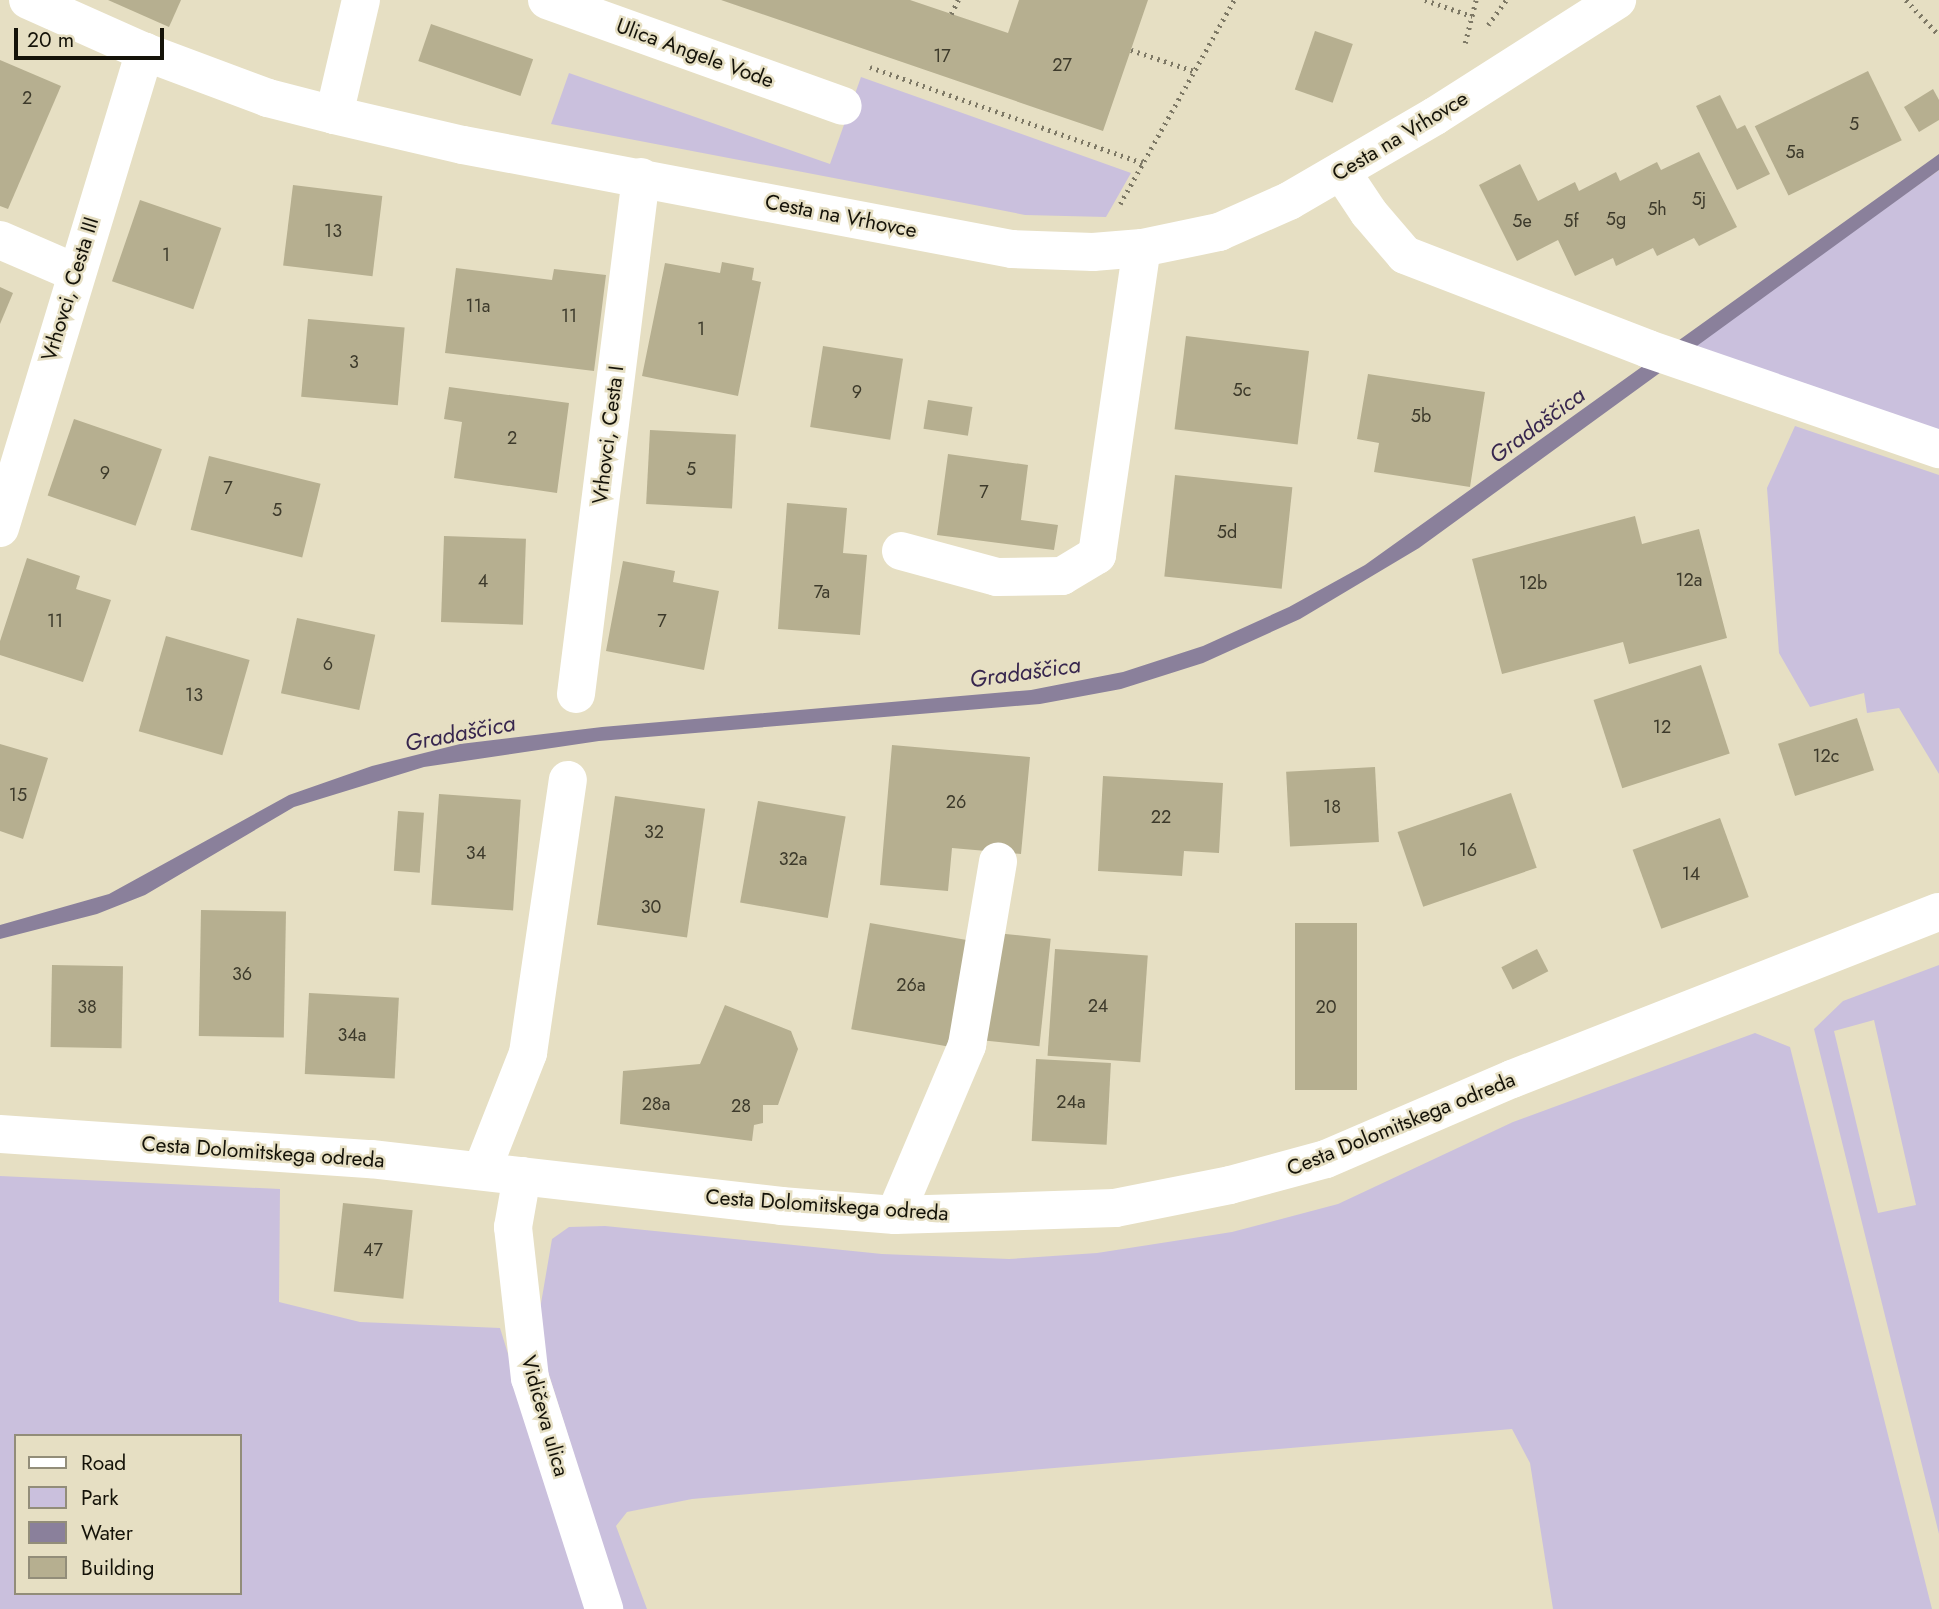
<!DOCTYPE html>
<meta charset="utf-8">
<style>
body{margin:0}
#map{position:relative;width:1939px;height:1609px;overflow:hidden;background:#e6dfc3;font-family:Jost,sans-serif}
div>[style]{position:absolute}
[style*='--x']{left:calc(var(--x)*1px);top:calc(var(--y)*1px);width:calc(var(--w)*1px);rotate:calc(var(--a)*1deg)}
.green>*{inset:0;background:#cac0dd}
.water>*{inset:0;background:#8a809b}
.building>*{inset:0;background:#b6af90;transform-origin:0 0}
.path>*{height:4.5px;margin-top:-2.25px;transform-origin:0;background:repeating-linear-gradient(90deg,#7d7865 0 2px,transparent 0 7px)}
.minor>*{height:38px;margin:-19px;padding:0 19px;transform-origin:19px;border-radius:19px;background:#fff}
span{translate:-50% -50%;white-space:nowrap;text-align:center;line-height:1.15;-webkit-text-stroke:5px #e6dfc3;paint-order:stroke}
.number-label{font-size:18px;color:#3d3a2b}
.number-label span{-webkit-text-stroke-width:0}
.street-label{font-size:21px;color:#151309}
.water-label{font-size:23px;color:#37264e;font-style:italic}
.legend{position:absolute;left:14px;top:1434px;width:228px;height:161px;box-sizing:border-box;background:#e6dfc3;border:2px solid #928d79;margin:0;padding:9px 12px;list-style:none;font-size:21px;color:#151309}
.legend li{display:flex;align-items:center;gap:14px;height:35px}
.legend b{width:35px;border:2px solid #928d79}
.scale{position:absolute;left:14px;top:28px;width:150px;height:32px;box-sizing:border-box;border:4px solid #151309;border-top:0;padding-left:9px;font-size:21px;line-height:24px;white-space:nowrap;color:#151309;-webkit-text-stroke:5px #e6dfc3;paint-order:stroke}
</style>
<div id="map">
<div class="green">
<div style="clip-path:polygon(569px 73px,830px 164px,861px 77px,1131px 173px,1106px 217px,1025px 215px,985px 207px,551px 124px)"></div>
<div style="clip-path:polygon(1939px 170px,1939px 431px,1693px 346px,1873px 217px)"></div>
<div style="clip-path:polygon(1795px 426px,1939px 475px,1939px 774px,1899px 708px,1867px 713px,1864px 693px,1810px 707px,1779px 653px,1767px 488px)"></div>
<div style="clip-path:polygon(evenodd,1939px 965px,1939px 1534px,1814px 1029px,1843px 1001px,1939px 965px,1874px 1020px,1916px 1205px,1878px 1213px,1834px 1031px,1874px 1020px)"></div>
<div style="clip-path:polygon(1755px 1033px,1790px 1047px,1932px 1609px,1553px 1609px,1530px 1463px,1512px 1429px,692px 1499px,627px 1512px,616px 1526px,647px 1609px,622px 1609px,546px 1365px,539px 1315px,552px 1239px,569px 1227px,605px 1226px,882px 1254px,1009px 1259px,1097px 1253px,1232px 1232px,1338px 1204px,1513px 1122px)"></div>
<div style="clip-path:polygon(evenodd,0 1176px,280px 1189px,279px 1302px,360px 1322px,500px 1328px,587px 1609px,0 1609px,0 1176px,16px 1436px,240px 1436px,240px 1593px,16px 1593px,16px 1436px)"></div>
</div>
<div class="water">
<div style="clip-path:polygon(1939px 154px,1939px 170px,1419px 548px,1300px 619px,1203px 663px,1121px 689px,1040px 704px,599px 741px,424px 767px,294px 807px,145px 895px,97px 914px,0 939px,0 925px,109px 894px,289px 795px,372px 766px,460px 744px,602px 727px,1031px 690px,1123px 672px,1203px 646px,1289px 607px,1365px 565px)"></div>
</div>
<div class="building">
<div style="clip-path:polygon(108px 0,181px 0,169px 27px)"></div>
<div style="clip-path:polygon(721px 0,910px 0,1008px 33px,1019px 0,1148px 0,1103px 131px)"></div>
<div style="left:431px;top:24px;width:108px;height:39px;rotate:19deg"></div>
<div style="left:1315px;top:31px;width:40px;height:62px;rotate:19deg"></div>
<div style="clip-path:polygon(0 60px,61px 86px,8px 209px,0 206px)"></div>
<div style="left:1868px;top:71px;width:77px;height:126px;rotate:64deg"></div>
<div style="clip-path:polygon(1933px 89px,1939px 100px,1939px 120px,1919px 132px,1904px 107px)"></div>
<div style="clip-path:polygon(1720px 95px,1737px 129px,1745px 125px,1770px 174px,1737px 190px,1696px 106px)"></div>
<div style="clip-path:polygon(1699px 152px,1737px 227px,1699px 246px,1694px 238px,1657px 256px,1653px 248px,1616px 266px,1613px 258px,1575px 276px,1558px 240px,1517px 261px,1479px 185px,1520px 164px,1538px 201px,1575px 182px,1579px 191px,1616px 172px,1620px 181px,1657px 162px,1661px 170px)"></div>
<div style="left:293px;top:185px;width:90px;height:81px;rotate:7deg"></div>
<div style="left:140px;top:200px;width:86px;height:86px;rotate:19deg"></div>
<div style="clip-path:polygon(722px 262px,754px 268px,752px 280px,761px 282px,738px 396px,642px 376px,665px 263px,720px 273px)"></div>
<div style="clip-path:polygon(456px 268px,552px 280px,554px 269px,606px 275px,594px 371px,445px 353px)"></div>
<div style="clip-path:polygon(0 287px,13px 293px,0 324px)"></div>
<div style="left:308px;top:319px;width:97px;height:78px;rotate:5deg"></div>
<div style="left:1186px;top:336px;width:124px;height:94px;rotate:7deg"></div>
<div style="left:823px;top:346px;width:81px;height:82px;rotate:9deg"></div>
<div style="clip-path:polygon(1368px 374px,1485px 392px,1470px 487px,1374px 472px,1379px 443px,1357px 439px)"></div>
<div style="clip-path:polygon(449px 387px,569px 403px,557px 493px,454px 478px,462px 422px,444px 419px)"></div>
<div style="left:928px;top:400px;width:45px;height:29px;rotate:9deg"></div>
<div style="left:74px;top:419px;width:93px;height:81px;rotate:19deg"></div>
<div style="left:650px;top:430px;width:86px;height:74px;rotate:3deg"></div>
<div style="clip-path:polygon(948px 454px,1028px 465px,1021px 520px,1058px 525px,1054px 550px,937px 535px)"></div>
<div style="left:209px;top:456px;width:115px;height:76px;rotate:14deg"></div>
<div style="left:1175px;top:475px;width:118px;height:102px;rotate:6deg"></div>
<div style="clip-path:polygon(787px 503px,847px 508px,843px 553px,867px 555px,860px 635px,778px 629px)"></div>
<div style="clip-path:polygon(1635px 516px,1642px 544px,1699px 529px,1727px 638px,1629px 664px,1623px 642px,1502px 674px,1472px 559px)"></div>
<div style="left:444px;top:536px;width:82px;height:86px;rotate:2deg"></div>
<div style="clip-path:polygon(27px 558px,80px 576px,76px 589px,111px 600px,83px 682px,0 655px,0 641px)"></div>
<div style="clip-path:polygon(623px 561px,675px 571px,673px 582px,719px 591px,704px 670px,606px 651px)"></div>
<div style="left:297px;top:618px;width:80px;height:77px;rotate:12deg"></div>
<div style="left:166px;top:636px;width:87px;height:99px;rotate:16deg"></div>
<div style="left:1701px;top:665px;width:93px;height:113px;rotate:72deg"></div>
<div style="left:1857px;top:718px;width:55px;height:83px;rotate:72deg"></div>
<div style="clip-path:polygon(0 744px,48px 758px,23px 839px,0 831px)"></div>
<div style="clip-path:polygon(892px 745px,1030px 757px,1021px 854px,952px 848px,948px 891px,880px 885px)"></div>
<div style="left:1375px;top:767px;width:75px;height:89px;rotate:87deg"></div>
<div style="clip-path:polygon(1103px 776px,1223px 783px,1219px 853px,1184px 851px,1182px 876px,1098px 871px)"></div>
<div style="left:1511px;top:793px;width:79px;height:120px;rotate:71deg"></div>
<div style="left:439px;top:794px;width:82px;height:111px;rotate:4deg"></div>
<div style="left:615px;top:796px;width:91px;height:130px;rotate:8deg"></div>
<div style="left:758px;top:801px;width:89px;height:103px;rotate:10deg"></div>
<div style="left:398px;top:811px;width:26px;height:60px;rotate:4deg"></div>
<div style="left:1720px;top:818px;width:84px;height:93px;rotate:70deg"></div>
<div style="left:201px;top:910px;width:85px;height:126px;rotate:1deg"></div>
<div style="left:870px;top:923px;width:104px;height:108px;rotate:10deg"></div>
<div style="left:1295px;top:923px;width:62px;height:167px"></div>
<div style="left:996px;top:933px;width:55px;height:108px;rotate:6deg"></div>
<div style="left:1055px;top:949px;width:93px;height:107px;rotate:4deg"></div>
<div style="left:1537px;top:949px;width:25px;height:40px;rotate:63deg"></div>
<div style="left:52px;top:965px;width:71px;height:82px;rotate:1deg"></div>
<div style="left:309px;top:993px;width:90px;height:81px;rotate:3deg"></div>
<div style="clip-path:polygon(725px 1005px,791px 1031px,798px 1049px,778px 1105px,763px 1105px,763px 1123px,754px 1125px,752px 1141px,620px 1124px,623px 1071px,700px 1064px)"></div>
<div style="left:1036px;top:1059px;width:75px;height:82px;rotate:3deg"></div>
<div style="left:343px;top:1203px;width:70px;height:89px;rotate:6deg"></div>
</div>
<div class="path">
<div style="--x:1425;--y:0;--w:50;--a:18.8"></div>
<div style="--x:1906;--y:0;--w:48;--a:46.7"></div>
<div style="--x:951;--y:14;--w:16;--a:-63"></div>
<div style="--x:1488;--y:25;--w:31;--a:-54"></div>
<div style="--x:1465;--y:43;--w:44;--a:-75.7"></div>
<div style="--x:1131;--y:50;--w:66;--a:18.4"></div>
<div style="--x:870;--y:67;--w:289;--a:19.4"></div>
<div style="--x:1120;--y:204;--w:234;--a:-60.8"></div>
</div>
<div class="minor">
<div style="--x:28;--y:0;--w:128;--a:24"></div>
<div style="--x:145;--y:52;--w:131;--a:20.5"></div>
<div style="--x:268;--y:98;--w:68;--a:14.4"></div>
<div style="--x:334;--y:115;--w:132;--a:13.1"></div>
<div style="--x:463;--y:145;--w:559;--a:10.73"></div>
<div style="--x:1012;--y:249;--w:81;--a:2.1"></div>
<div style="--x:1093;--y:252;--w:49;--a:-4.7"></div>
<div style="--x:1142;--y:248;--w:79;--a:-11.7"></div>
<div style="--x:1219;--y:232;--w:77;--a:-23.9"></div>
<div style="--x:1289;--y:201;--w:169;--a:-30.2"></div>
<div style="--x:1435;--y:116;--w:216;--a:-32.5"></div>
<div style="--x:547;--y:0;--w:314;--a:19.7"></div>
<div style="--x:334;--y:115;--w:118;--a:-76.8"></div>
<div style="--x:1341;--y:171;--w:50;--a:56.3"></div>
<div style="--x:1369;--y:213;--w:55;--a:49.4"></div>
<div style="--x:1405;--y:255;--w:261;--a:21.1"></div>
<div style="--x:1648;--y:349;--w:308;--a:19"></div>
<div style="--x:0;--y:240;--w:81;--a:23.4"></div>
<div style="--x:0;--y:528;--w:498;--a:-73.1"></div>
<div style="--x:901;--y:551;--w:99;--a:15.2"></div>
<div style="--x:997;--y:577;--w:65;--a:-0.9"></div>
<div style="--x:1062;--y:576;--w:41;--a:-31"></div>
<div style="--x:1097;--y:555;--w:310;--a:-81.7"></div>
<div style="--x:576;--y:694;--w:521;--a:-82.83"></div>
<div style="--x:0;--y:1134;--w:372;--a:3.9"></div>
<div style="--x:371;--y:1159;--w:413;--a:6.5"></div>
<div style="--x:781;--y:1206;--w:114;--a:4.5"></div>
<div style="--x:895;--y:1215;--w:220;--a:-1.8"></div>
<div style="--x:1115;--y:1208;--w:117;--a:-11.3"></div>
<div style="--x:1230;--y:1185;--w:99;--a:-15.2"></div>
<div style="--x:1326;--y:1159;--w:202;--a:-23.3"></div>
<div style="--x:1512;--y:1079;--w:458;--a:-21.4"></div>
<div style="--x:482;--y:1170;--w:126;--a:-68.5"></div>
<div style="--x:528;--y:1053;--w:276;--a:-81.7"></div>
<div style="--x:522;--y:1176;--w:52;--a:100"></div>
<div style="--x:513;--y:1227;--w:152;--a:83.6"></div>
<div style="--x:530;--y:1378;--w:243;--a:72.2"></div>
<div style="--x:895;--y:1215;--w:185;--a:-67"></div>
<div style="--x:967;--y:1045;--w:186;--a:-80.4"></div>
</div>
<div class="number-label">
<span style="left:942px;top:56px">17</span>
<span style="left:1062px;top:65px">27</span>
<span style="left:27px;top:98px">2</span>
<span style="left:1854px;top:124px">5</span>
<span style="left:1795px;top:152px">5a</span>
<span style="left:1699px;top:199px">5j</span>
<span style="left:1657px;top:209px">5h</span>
<span style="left:1616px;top:219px">5g</span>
<span style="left:1522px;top:221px">5e</span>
<span style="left:1571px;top:221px">5f</span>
<span style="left:333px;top:231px">13</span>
<span style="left:166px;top:255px">1</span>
<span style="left:478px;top:306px">11a</span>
<span style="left:569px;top:316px">11</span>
<span style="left:701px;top:329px">1</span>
<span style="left:354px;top:362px">3</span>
<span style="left:1242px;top:390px">5c</span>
<span style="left:857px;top:392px">9</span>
<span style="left:1421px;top:416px">5b</span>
<span style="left:512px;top:438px">2</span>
<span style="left:691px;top:469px">5</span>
<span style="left:105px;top:473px">9</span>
<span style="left:228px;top:488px">7</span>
<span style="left:984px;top:492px">7</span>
<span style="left:277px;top:510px">5</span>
<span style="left:1227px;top:532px">5d</span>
<span style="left:1689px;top:580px">12a</span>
<span style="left:483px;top:581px">4</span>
<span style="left:1533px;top:583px">12b</span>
<span style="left:822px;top:592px">7a</span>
<span style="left:55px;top:621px">11</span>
<span style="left:662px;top:621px">7</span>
<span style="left:328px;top:664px">6</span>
<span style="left:194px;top:695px">13</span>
<span style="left:1662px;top:727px">12</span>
<span style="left:1826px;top:756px">12c</span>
<span style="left:18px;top:795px">15</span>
<span style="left:956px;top:802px">26</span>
<span style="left:1332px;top:807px">18</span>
<span style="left:1161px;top:817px">22</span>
<span style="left:654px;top:832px">32</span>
<span style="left:1468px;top:850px">16</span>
<span style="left:476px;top:853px">34</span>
<span style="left:793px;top:859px">32a</span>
<span style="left:1691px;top:874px">14</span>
<span style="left:651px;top:907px">30</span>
<span style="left:242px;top:974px">36</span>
<span style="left:911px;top:985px">26a</span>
<span style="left:1098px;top:1006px">24</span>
<span style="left:87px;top:1007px">38</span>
<span style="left:1326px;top:1007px">20</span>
<span style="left:352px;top:1035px">34a</span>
<span style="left:1071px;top:1102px">24a</span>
<span style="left:656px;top:1104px">28a</span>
<span style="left:741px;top:1106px">28</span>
<span style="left:373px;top:1250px">47</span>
</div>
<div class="street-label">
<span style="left:695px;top:53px;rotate:20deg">Ulica Angele Vode</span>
<span style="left:1400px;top:136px;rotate:-31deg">Cesta na Vrhovce</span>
<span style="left:841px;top:216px;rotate:11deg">Cesta na Vrhovce</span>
<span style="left:70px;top:289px;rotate:-73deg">Vrhovci, Cesta III</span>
<span style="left:608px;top:435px;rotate:-83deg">Vrhovci, Cesta I</span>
<span style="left:1401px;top:1124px;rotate:-22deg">Cesta Dolomitskega odreda</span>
<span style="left:263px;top:1152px;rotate:4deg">Cesta Dolomitskega odreda</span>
<span style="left:827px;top:1205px;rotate:4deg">Cesta Dolomitskega odreda</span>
<span style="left:545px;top:1416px;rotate:74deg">Vidičeva ulica</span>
</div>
<div class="water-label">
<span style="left:1537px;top:425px;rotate:-36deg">Gradaščica</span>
<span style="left:1025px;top:672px;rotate:-8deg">Gradaščica</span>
<span style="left:460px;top:733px;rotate:-11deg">Gradaščica</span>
</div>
<ul class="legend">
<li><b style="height:9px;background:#fff"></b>Road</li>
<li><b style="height:19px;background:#cac0dd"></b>Park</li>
<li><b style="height:19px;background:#8a809b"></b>Water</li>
<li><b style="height:19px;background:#b6af90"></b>Building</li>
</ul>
<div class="scale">20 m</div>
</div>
